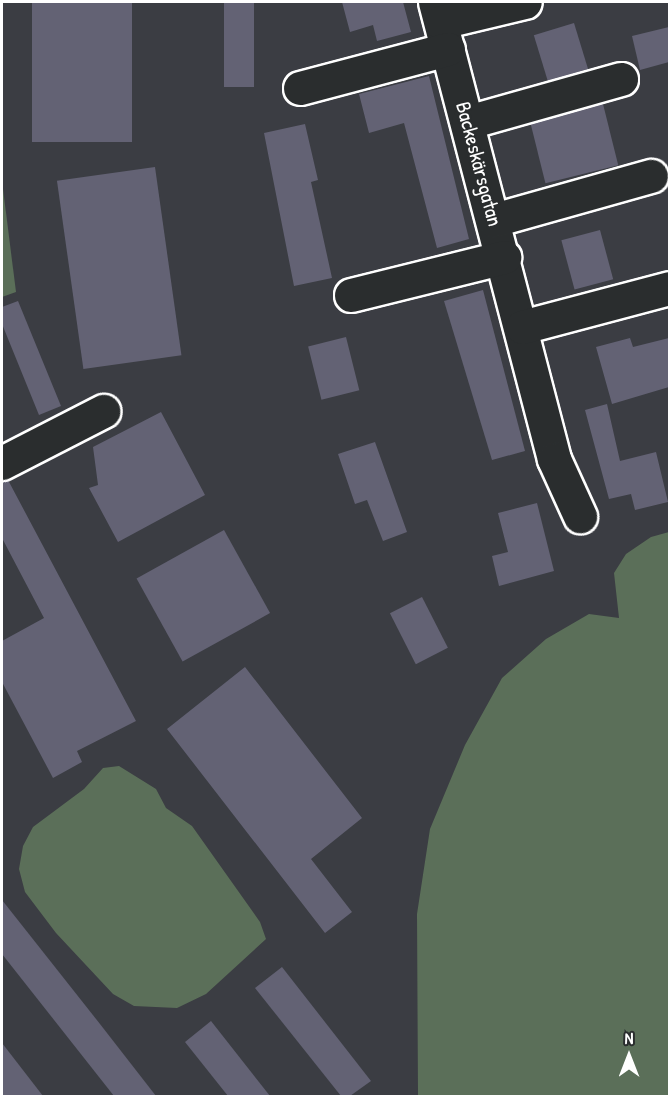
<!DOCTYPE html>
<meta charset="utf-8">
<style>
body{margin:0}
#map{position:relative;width:671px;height:1098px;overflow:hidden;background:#3b3d43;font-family:"Patrick Hand",sans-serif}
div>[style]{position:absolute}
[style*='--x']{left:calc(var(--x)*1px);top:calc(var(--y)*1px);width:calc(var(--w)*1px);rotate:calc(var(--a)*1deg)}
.green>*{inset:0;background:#5b6f59}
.building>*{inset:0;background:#636274;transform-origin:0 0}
.roads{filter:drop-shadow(2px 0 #fff) drop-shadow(-2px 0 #fff) drop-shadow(0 2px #fff) drop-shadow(0 -2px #fff)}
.minor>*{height:33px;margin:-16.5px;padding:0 16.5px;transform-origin:16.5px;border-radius:16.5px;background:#2a2d2e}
span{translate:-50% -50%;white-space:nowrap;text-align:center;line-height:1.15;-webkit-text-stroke:4.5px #2a2d2e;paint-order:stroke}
.street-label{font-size:21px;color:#fff}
.frame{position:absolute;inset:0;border:3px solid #fff;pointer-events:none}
.north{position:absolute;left:599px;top:1026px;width:60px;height:60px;-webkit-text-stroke:4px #2a2d2e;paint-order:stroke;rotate:0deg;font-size:16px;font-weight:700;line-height:24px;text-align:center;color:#fff}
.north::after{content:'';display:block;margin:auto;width:21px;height:27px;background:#fff;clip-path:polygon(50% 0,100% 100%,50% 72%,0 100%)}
</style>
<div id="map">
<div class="green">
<div style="clip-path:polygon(2px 181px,16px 292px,2px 297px)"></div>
<div style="clip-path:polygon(669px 532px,669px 1096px,418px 1096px,417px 914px,430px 829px,465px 745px,502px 678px,546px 639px,589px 614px,619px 618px,614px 573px,626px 554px,651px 537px)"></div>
<div style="clip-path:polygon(119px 766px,156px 789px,166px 808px,192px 826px,260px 922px,266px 939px,206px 994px,177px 1008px,134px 1006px,113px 994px,56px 933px,25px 892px,19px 869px,23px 846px,33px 827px,84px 789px,103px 768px)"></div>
</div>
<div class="building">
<div style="left:32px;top:2px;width:100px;height:140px"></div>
<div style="left:224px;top:2px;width:30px;height:85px"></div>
<div style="clip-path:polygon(342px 2px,403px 2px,411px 32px,377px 41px,373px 25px,350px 32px)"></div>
<div style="left:574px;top:23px;width:48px;height:42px;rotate:73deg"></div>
<div style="clip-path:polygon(669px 27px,669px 62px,640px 70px,632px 36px)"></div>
<div style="clip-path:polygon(429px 76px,469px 239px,437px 248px,404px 123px,369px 133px,359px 94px)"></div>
<div style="left:603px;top:104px;width:63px;height:75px;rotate:76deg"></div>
<div style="clip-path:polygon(305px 124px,318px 180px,311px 182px,332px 278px,294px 286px,264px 133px)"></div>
<div style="left:155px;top:167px;width:190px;height:99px;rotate:82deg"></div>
<div style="left:600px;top:230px;width:51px;height:40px;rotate:75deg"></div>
<div style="clip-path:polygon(483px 290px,525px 451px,492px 460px,444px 301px)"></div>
<div style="clip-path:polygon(18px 301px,61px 406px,39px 415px,2px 324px,2px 307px)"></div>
<div style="left:346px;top:337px;width:55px;height:39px;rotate:76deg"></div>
<div style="clip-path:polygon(630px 338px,633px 347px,669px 338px,669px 387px,612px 404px,596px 347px)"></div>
<div style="clip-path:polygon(607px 404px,620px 461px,656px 452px,668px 502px,635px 510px,631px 494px,609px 499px,585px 410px)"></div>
<div style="clip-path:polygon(161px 412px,205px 495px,118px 542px,89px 488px,98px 485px,93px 447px)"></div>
<div style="clip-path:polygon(375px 442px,407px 532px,383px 541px,367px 500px,355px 504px,338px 454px)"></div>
<div style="clip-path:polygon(8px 480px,136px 721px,77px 751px,82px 762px,53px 778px,2px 682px,2px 641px,44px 618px,2px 538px,2px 482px)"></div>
<div style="clip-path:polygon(537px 503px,554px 571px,499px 586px,492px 556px,508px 552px,498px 513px)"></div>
<div style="left:224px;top:530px;width:95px;height:100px;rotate:61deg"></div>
<div style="left:422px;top:597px;width:57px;height:36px;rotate:63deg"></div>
<div style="clip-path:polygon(245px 667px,362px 818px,311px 859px,352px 912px,325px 933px,167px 729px)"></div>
<div style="clip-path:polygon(2px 900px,100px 1024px,156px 1096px,114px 1096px,2px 954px)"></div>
<div style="clip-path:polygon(282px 967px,371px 1081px,350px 1096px,341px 1096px,255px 988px)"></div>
<div style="clip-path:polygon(211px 1021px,270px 1096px,228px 1096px,185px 1042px)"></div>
<div style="clip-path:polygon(2px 1043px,43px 1096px,2px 1096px)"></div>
</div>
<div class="roads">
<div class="minor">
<div style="--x:435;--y:2;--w:472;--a:75.4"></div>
<div style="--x:554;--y:459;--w:63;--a:65.5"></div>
<div style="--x:441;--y:22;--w:86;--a:-13.4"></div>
<div style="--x:300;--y:88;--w:153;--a:-14.8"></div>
<div style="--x:468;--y:122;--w:159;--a:-15.7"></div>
<div style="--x:494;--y:220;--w:163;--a:-15.7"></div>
<div style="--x:351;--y:295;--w:158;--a:-13.9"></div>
<div style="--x:522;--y:327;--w:153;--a:-14.8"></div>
<div style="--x:2;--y:463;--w:114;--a:-27.2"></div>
</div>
</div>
<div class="street-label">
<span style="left:479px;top:164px;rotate:75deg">Backeskärsgatan</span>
</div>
<div class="frame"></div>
<div class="north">N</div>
</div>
